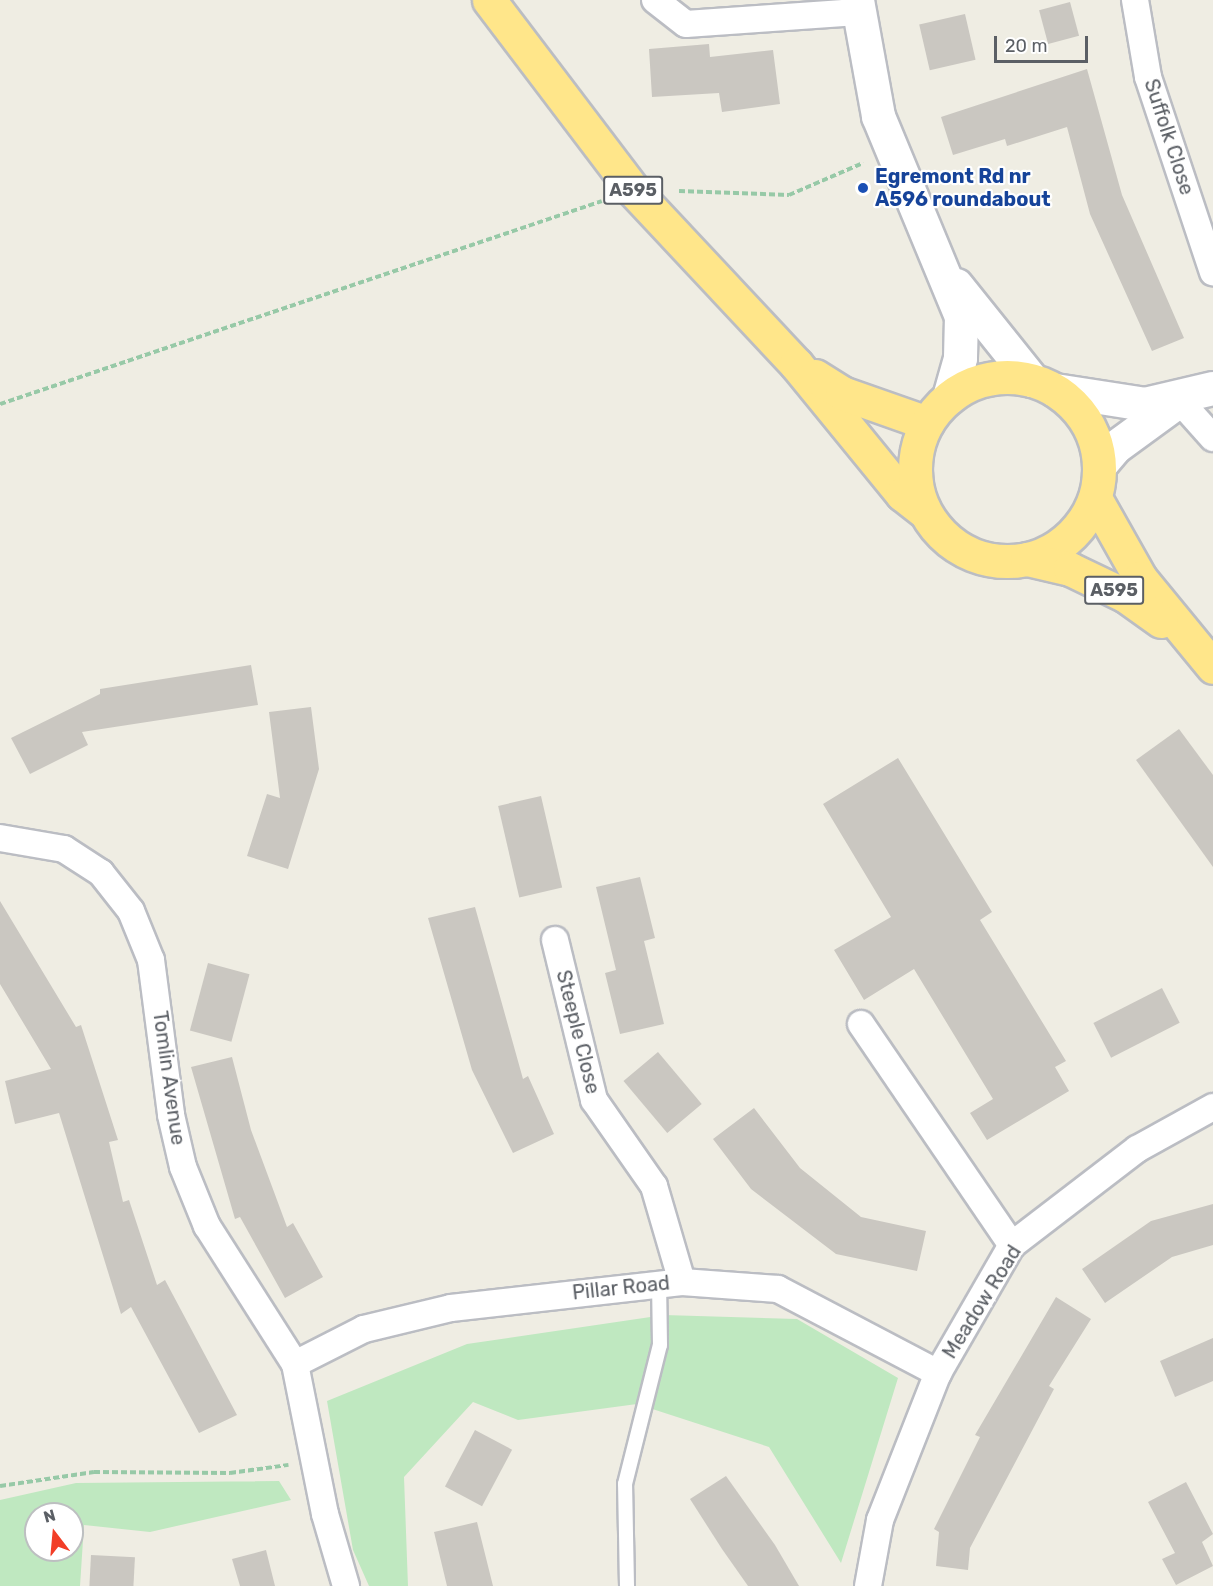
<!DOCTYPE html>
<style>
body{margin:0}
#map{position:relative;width:1213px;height:1586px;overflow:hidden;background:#efede3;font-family:Rubik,sans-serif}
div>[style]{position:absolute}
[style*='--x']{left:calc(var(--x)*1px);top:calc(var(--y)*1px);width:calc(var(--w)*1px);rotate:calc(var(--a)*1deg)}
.green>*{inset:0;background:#bfe8c0}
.building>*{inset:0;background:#cac7c1;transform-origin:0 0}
.path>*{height:4px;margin-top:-2px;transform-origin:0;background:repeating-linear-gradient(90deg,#97c9a7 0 6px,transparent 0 9px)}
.roads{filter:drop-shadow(2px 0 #bbbdc3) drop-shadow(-2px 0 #bbbdc3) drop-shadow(0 2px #bbbdc3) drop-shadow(0 -2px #bbbdc3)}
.lane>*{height:14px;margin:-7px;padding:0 7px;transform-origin:7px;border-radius:7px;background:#fff}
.street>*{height:26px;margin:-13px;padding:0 13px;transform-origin:13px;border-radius:13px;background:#fff}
.secondary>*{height:33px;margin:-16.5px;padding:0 16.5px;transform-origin:16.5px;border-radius:16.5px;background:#fff}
.highway>*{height:33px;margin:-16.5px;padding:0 16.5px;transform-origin:16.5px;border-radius:16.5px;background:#ffe68a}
.highway>.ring{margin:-16.5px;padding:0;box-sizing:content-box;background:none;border:33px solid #ffe68a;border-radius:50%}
.dots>*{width:16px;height:16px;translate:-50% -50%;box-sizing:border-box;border:3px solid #fff;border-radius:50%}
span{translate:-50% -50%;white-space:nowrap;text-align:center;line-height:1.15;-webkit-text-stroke:4.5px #fff;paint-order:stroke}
.shield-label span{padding:2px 4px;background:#fff;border:2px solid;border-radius:4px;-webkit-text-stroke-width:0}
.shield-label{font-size:18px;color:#5b5f65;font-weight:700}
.street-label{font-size:20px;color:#5b5f65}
.transit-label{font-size:20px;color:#164399;font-weight:700}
.left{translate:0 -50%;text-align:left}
.north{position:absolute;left:24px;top:1502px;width:60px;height:60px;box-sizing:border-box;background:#fff;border:2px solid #bdbfc1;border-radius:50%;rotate:344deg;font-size:16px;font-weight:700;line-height:24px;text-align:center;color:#5b5f65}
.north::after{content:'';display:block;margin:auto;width:21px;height:27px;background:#f23e27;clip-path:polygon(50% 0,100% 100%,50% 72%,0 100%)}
.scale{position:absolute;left:994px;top:36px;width:94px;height:27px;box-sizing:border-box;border:3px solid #5b5f65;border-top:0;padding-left:8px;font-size:18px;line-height:21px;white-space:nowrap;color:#5b5f65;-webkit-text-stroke:4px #fff;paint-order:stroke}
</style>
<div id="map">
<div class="green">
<div style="clip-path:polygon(664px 1315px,797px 1319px,898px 1378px,841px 1563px,769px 1447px,637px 1404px,518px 1420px,473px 1402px,404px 1477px,408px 1586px,369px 1586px,353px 1550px,327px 1401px,467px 1344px)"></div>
<div style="clip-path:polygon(evenodd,279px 1481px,291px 1500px,150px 1532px,84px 1525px,80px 1586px,0 1586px,0 1500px,76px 1483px,279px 1481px,36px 1514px,72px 1514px,72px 1550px,36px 1550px,36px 1514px)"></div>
</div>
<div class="building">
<div style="left:1070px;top:2px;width:35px;height:32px;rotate:75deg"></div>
<div style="left:965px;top:14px;width:47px;height:47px;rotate:77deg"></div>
<div style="clip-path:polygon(709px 44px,710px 57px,773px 50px,780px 104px,722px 112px,719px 93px,652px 97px,649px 49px)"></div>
<div style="clip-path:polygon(1087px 69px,1122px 195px,1184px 338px,1152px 351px,1090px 214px,1067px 127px,1007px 146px,1005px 139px,953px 155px,941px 117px)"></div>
<div style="clip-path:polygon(251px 665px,258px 705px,82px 732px,88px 745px,30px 774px,11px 738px,100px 694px,100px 689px)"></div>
<div style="clip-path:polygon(311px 707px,319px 769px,288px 869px,247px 856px,267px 794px,280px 798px,269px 712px)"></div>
<div style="clip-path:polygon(1179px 729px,1213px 775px,1213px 867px,1136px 760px)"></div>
<div style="clip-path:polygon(898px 758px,992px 912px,980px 920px,1066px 1061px,1055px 1067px,1069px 1091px,987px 1140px,970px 1113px,993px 1099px,914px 969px,864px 1000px,834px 950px,891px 917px,823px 804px)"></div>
<div style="left:541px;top:796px;width:94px;height:44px;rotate:77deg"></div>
<div style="clip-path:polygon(640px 877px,655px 938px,644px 941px,664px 1024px,620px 1034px,605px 973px,616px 970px,596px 887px)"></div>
<div style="clip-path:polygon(0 901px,76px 1027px,81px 1025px,118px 1140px,109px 1142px,123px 1202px,129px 1200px,157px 1285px,165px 1280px,237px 1415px,199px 1433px,131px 1307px,121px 1314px,59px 1113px,15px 1124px,5px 1081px,51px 1069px,0 984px)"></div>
<div style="clip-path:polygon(475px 907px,523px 1079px,528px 1076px,554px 1134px,513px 1153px,472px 1070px,428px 918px)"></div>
<div style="left:208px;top:963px;width:43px;height:70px;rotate:15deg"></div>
<div style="left:1162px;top:988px;width:39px;height:77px;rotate:63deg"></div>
<div style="left:658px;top:1052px;width:68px;height:45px;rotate:50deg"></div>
<div style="clip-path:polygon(232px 1057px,251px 1130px,287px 1227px,293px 1223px,323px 1277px,285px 1298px,240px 1217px,235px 1219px,191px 1067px)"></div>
<div style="clip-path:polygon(754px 1108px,800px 1168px,861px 1217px,926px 1231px,917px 1271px,836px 1254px,751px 1189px,713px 1139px)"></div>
<div style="clip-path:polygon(1213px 1204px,1213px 1245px,1172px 1257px,1105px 1303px,1082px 1269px,1151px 1221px)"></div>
<div style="clip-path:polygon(1056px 1297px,1091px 1319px,1049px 1386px,1054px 1389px,970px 1548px,968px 1570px,936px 1566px,939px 1532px,934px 1529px,980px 1437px,975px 1435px)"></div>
<div style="clip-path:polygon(1213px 1338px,1213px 1381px,1175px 1397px,1160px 1361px)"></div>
<div style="left:475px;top:1430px;width:42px;height:64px;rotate:28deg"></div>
<div style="clip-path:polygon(726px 1476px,775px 1545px,799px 1586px,748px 1586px,722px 1549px,690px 1499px)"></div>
<div style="clip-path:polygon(1186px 1482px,1213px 1534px,1202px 1542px,1213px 1566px,1176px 1585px,1162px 1559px,1175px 1553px,1148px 1502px)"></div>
<div style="clip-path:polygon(477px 1522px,493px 1586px,447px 1586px,434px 1532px)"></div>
<div style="clip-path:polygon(266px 1550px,275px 1586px,240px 1586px,232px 1559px)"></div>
<div style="left:91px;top:1555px;width:44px;height:31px;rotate:3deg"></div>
</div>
<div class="path">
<div style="--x:679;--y:191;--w:110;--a:2.1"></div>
<div style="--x:789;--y:195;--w:81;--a:-23.4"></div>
<div style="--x:0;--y:404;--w:635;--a:-18.63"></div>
<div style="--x:0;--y:1486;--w:95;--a:-8.5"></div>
<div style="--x:94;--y:1472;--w:136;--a:0.4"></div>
<div style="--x:230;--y:1473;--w:59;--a:-7.9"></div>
</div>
<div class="roads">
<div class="lane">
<div style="--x:627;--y:1586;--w:102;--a:-91.1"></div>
<div style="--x:625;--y:1484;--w:143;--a:-75.9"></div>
<div style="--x:660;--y:1345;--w:61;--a:-90.9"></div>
</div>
<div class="street">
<div style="--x:655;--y:0;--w:39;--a:38"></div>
<div style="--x:686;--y:24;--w:172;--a:-4"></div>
<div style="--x:1135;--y:0;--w:78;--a:80.4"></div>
<div style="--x:1148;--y:77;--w:206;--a:71.6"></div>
<div style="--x:1179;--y:400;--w:51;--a:48.2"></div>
<div style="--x:0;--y:838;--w:65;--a:9.8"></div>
<div style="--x:64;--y:849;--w:44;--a:33"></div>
<div style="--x:101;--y:873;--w:48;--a:51.7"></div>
<div style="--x:131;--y:911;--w:53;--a:67.8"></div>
<div style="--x:151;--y:960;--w:156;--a:82.6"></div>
<div style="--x:171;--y:1115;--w:53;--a:77"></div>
<div style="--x:183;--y:1167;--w:64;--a:67.9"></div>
<div style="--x:207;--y:1226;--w:164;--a:57.5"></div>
<div style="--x:295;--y:1364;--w:153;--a:78.7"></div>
<div style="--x:325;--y:1514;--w:75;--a:73.7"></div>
<div style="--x:555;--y:940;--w:165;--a:76.3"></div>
<div style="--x:594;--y:1100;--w:105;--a:55.1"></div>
<div style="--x:654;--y:1186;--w:100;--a:73.7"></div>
<div style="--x:861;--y:1024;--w:268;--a:55.7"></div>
<div style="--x:295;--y:1364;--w:77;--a:-26.9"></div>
<div style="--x:364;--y:1329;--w:89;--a:-13.6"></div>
<div style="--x:451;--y:1308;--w:232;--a:-6.4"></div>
<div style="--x:682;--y:1282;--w:96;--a:4.2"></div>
<div style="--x:778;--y:1289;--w:181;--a:27.7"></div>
<div style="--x:868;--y:1586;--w:67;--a:-79.7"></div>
<div style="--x:880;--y:1520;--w:158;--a:-68.5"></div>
<div style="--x:938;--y:1373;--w:148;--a:-60"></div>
<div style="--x:1012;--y:1245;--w:158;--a:-37.5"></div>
<div style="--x:1137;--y:1149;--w:87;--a:-28.9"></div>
</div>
<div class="secondary">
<div style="--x:857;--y:0;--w:118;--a:79.7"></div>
<div style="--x:878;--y:116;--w:217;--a:67.5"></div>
<div style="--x:961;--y:316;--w:42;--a:91.4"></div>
<div style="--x:960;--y:358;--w:41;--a:105.8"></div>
<div style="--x:956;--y:285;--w:122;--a:51.3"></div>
<div style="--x:1055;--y:390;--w:90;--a:8.9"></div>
<div style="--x:1144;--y:404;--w:71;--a:-13.1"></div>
<div style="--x:1099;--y:466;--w:25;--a:-50"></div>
<div style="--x:1115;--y:447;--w:78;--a:-36.1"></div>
</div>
<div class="highway">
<div style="--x:489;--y:0;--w:238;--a:52.8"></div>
<div style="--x:633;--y:190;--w:238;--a:46.9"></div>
<div style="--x:796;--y:364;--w:168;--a:50.8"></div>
<div style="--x:902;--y:494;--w:28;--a:38"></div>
<div style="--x:815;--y:376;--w:32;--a:32"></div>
<div style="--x:842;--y:393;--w:90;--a:19.4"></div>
<div class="ring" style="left:915px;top:377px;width:151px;height:151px"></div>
<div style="--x:1095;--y:498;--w:92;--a:60.6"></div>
<div style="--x:1140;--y:578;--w:115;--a:50.6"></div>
<div style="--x:1027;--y:559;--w:44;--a:13.1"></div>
<div style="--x:1070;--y:569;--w:62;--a:25.7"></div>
<div style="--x:1126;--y:596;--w:43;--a:35.5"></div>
</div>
</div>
<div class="dots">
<div style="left:863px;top:188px;background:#1a4fb4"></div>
</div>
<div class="shield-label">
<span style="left:633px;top:190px">A595</span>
<span style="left:1114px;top:590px">A595</span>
</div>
<div class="street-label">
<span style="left:1169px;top:137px;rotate:72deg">Suffolk Close</span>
<span style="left:578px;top:1032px;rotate:76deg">Steeple Close</span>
<span style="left:169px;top:1078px;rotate:82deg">Tomlin Avenue</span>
<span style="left:621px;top:1288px;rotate:-6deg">Pillar Road</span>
<span style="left:982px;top:1302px;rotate:-58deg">Meadow Road</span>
</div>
<div class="transit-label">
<span class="left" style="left:875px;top:188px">Egremont Rd nr<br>A596 roundabout</span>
</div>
<div class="north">N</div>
<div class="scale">20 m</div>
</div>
